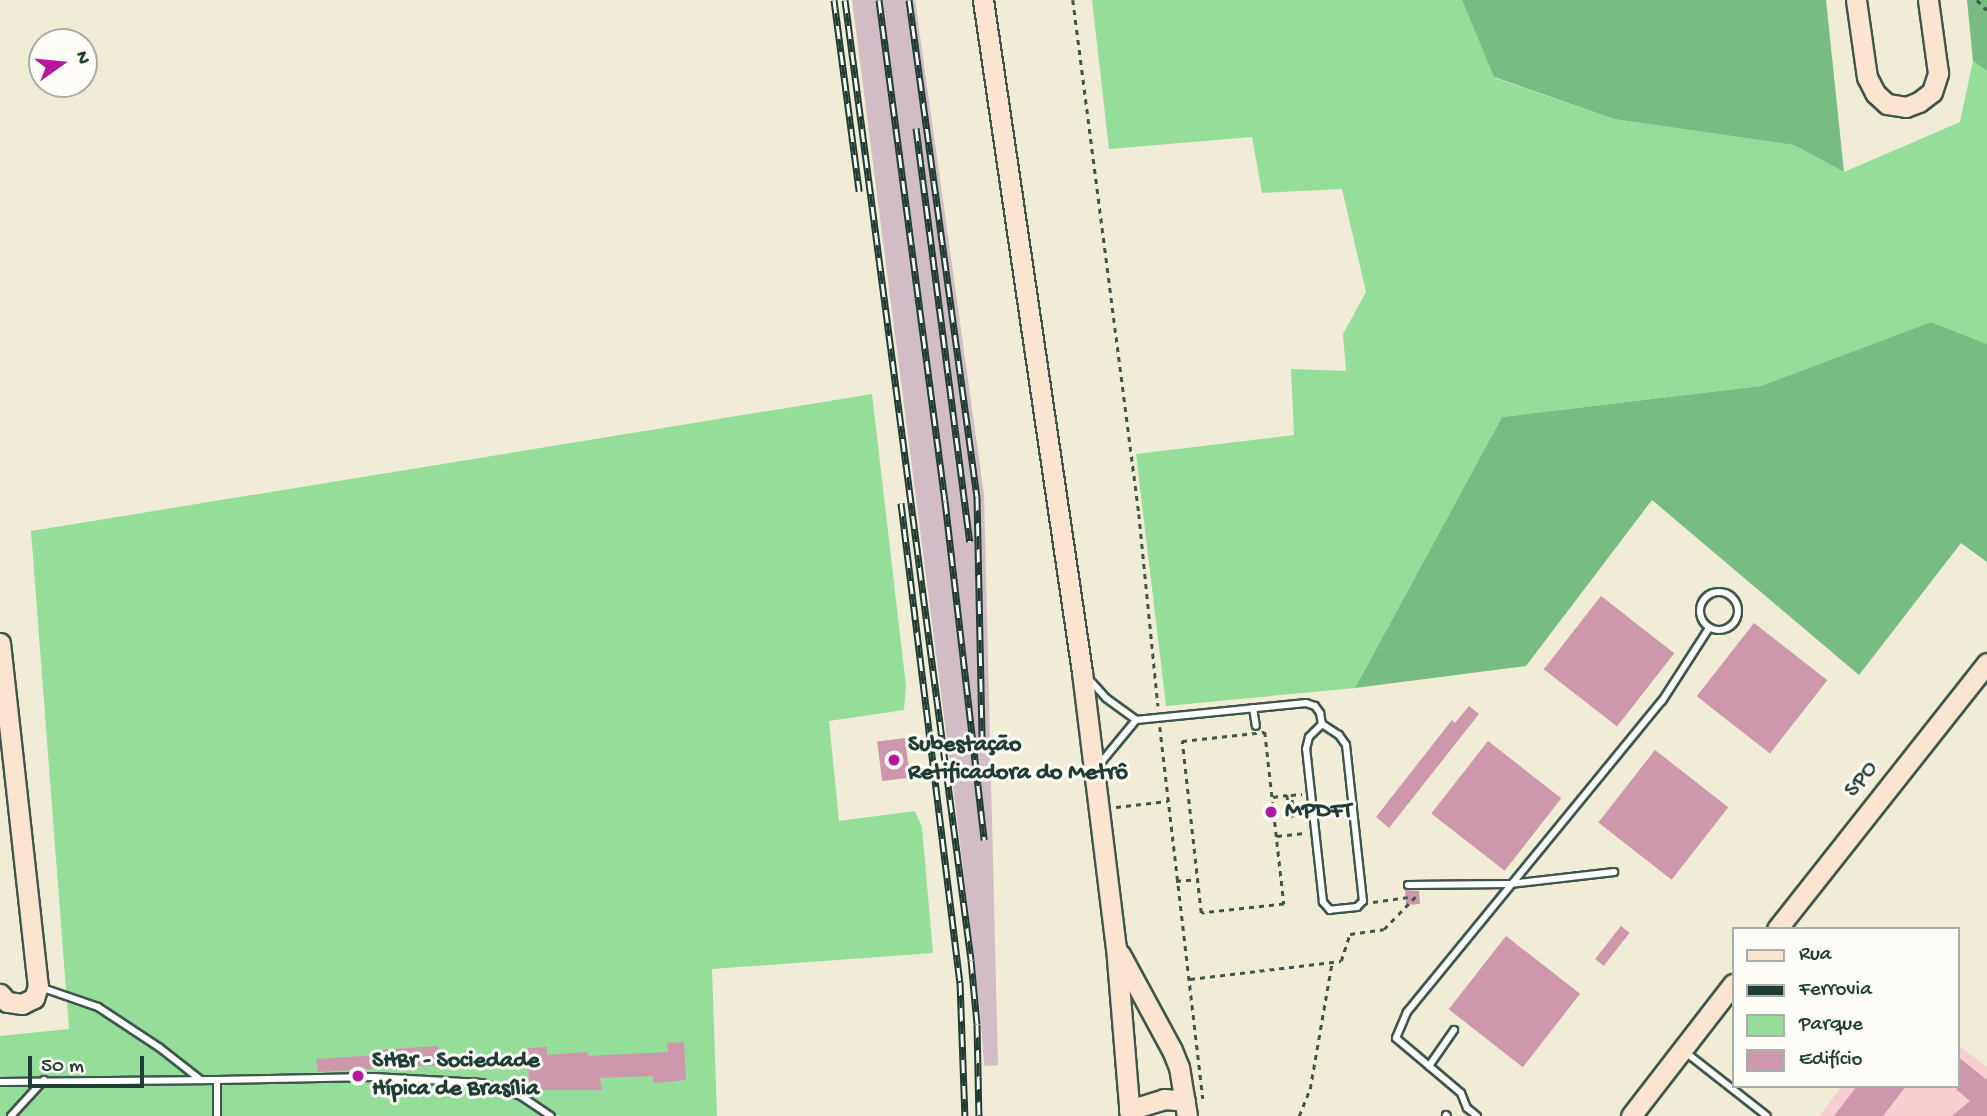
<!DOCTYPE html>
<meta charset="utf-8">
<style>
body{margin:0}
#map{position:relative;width:1987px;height:1116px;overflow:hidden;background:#f1ecd6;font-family:"Gochi Hand",sans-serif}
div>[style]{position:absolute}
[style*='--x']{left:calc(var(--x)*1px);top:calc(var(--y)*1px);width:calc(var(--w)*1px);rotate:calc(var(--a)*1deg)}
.built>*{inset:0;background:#f7cfd1}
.industrial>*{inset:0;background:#d2bdc6}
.green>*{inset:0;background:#94de9a}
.forest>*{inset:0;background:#77bd82}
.building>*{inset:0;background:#cd97ac;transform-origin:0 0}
.path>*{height:2.5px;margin-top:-1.25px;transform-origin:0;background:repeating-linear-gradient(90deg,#3e574c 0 5px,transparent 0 10px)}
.roads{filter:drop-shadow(2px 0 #3e574c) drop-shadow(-2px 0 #3e574c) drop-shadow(0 2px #3e574c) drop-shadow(0 -2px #3e574c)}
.lane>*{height:6px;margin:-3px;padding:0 3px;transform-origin:3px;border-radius:3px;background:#fff}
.lane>.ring{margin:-3px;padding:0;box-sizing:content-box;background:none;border:6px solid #fff;border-radius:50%}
.secondary>*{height:19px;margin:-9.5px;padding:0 9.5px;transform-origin:9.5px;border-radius:9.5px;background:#fce5d0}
.rail>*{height:7px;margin-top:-3.5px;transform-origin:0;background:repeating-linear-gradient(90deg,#fdfcf7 0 13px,#1f3d34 0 26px);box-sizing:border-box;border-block:2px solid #1f3d34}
.dots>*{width:19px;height:19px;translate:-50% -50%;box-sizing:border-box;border:4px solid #fdfcf7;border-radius:50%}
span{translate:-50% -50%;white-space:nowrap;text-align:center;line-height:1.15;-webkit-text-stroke:6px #fdfcf7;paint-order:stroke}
.poi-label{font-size:24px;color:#1f3d34;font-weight:700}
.left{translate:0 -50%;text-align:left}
.street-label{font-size:24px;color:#1f3d34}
.legend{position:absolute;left:1732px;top:927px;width:228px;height:161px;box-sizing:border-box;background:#fdfcf7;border:2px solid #a4b0a9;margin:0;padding:9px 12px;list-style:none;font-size:21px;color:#1f3d34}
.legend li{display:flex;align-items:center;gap:14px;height:35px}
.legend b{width:35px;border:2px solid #a4b0a9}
.north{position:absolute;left:28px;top:28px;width:70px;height:70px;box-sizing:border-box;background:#fdfcf7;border:2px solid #a4b0a9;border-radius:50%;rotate:75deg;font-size:19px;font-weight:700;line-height:28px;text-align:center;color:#1f3d34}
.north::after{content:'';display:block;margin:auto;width:24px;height:32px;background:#b5179e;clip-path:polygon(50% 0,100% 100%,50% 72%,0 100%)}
.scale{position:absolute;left:28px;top:1056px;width:116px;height:32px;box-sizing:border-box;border:4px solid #1f3d34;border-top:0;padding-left:9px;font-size:21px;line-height:24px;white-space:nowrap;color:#1f3d34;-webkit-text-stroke:5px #fdfcf7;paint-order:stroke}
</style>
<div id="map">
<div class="built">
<div style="clip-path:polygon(1957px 1044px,1987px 1067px,1987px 1116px,1819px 1116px,1842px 1086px,1957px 1086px)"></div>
</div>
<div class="industrial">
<div style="clip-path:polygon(852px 0,915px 0,984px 494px,998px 1065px,984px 1066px,980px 1010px,955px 802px)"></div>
</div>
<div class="green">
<div style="clip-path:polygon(1092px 0,1462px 0,1495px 78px,1614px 119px,1794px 145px,1844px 172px,1960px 122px,1973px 61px,1987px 71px,1987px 344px,1931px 322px,1761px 386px,1502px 417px,1355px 688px,1166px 706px,1136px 454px,1294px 435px,1291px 369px,1346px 371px,1343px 334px,1366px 292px,1342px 189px,1262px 193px,1252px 137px,1109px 149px)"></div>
<div style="clip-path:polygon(872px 394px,906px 686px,904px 710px,829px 721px,839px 821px,915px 811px,922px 827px,933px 953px,712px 969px,717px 1116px,0 1116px,0 1036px,69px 1029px,31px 531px)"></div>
</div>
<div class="forest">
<div style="clip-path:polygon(1462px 0,1826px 0,1844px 172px,1794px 145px,1614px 119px,1494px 77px)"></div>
<div style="clip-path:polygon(1967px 0,1987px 0,1987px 71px,1973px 61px)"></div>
<div style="clip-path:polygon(1931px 322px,1987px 344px,1987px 562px,1961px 543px,1859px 675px,1652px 500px,1526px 666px,1355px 688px,1502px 417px,1761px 386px)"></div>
</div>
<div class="building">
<div style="left:1601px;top:596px;width:93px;height:93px;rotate:38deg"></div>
<div style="left:1754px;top:623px;width:93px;height:93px;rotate:38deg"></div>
<div style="clip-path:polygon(1469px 706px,1479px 714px,1389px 828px,1376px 817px,1452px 720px,1455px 723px)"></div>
<div style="left:905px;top:738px;width:40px;height:28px;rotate:83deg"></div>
<div style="left:1488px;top:741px;width:93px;height:92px;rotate:38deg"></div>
<div style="left:1655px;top:750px;width:93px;height:92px;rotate:38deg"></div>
<div style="clip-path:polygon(1405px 890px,1419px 891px,1420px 904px,1406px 905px)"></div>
<div style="left:1621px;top:926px;width:11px;height:42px;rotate:38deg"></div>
<div style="left:1506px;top:936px;width:94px;height:93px;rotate:38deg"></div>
<div style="clip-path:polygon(684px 1042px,686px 1080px,653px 1083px,653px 1076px,600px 1078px,602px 1090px,529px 1090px,528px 1048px,547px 1047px,547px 1055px,587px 1052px,588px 1056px,668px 1052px,667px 1043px)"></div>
<div style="clip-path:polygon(438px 1046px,439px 1065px,318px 1072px,316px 1059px,377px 1055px,376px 1050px)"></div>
<div style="clip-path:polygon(1957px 1056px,1987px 1080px,1987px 1116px,1952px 1116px,1970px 1101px,1957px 1090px)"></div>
<div style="clip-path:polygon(1857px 1086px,1906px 1086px,1883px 1116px,1834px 1116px)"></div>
</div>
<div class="path">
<div style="--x:1073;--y:0;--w:518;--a:82.68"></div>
<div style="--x:1139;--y:514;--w:193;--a:84.3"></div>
<div style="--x:1977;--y:0;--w:14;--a:45"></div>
<div style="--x:1160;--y:727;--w:374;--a:83.4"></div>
<div style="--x:1265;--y:732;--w:173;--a:83.7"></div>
<div style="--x:1284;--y:904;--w:83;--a:173.8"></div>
<div style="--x:1201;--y:913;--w:173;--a:-96.3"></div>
<div style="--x:1182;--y:741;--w:83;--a:-6.2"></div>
<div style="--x:1273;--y:797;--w:14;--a:-8"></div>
<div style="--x:1287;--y:795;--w:21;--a:82"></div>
<div style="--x:1290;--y:816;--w:4;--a:-14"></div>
<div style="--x:1294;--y:815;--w:20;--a:-99"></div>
<div style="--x:1291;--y:795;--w:11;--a:-5"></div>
<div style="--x:1116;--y:807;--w:52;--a:-6.6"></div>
<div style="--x:1277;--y:836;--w:28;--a:-6"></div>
<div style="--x:1176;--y:881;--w:21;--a:-5"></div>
<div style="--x:1373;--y:902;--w:35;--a:-8"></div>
<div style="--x:1190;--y:979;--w:152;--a:-6.8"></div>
<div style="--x:1341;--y:961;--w:28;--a:-72"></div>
<div style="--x:1350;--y:934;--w:34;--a:-8"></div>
<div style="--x:1384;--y:929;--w:47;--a:-45.9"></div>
<div style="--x:1299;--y:1116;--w:29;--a:-68"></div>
<div style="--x:1310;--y:1089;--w:129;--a:-80.2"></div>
</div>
<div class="roads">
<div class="lane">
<div class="ring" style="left:1700px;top:592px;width:32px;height:32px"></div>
<div style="--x:1088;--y:678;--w:27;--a:48"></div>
<div style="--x:1106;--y:698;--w:37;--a:36"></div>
<div style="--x:1136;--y:720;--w:171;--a:-5.7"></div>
<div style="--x:1306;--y:703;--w:9;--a:18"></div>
<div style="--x:1315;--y:706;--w:9;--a:54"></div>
<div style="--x:1320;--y:713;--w:11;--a:80"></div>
<div style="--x:1253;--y:708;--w:18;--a:81"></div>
<div style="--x:1322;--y:724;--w:20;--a:33"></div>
<div style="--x:1339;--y:735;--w:12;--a:55"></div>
<div style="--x:1346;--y:745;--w:157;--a:83.8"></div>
<div style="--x:1363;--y:901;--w:8;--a:135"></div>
<div style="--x:1357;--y:907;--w:27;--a:174"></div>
<div style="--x:1330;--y:910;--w:11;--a:-131"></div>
<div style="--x:1323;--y:902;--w:154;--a:-96.3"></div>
<div style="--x:1306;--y:749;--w:12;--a:-76"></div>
<div style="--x:1309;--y:737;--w:18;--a:-45"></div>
<div style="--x:1098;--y:766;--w:60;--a:-50.4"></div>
<div style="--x:1408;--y:885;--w:102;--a:-0.6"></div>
<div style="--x:1510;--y:884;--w:105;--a:-6.6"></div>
<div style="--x:40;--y:987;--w:61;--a:19"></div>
<div style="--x:98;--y:1007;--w:74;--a:33.5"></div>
<div style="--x:160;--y:1048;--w:52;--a:38"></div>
<div style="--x:1684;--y:1051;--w:105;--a:38.1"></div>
<div style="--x:1429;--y:1066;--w:44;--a:-55.2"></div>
<div style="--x:0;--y:1082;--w:217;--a:-0.5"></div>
<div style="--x:1446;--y:1115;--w:1;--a:45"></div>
<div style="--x:11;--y:1116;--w:49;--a:-47.5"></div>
<div style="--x:217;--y:1116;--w:36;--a:-90"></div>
<div style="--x:217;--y:1080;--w:156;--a:-1.1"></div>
<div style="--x:373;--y:1077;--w:109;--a:3.2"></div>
<div style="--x:482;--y:1083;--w:41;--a:18.4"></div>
<div style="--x:521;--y:1096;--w:36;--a:34"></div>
<div style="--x:1477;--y:1116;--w:13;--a:-141"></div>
<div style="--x:1467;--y:1108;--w:16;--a:-112"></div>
<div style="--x:1461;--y:1093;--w:85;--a:-139.8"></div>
<div style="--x:1396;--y:1038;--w:28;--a:-67"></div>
<div style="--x:1407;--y:1012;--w:402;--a:-50.7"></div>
<div style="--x:1662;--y:701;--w:87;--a:-57.2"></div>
</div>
<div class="secondary">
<div style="--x:983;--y:0;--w:679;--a:81.62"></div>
<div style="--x:1082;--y:672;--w:277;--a:83"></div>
<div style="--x:1116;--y:947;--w:170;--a:85.3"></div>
<div style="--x:1856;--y:0;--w:78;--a:81.9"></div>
<div style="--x:1867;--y:77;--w:18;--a:63"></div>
<div style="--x:1875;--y:93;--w:16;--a:43"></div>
<div style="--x:1887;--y:104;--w:19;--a:9"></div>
<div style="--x:1906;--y:107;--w:14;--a:-21"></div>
<div style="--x:1919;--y:102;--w:16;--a:-38"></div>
<div style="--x:1932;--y:92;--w:20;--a:-72"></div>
<div style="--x:1938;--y:73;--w:74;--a:-97.8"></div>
<div style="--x:0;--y:643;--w:345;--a:83.7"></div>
<div style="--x:38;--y:986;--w:13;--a:108"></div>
<div style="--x:34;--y:998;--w:13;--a:153"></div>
<div style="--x:22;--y:1004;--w:15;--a:-172"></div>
<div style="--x:7;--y:1002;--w:11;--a:-131"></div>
<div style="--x:1777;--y:929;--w:339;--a:-51.7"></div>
<div style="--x:1120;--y:954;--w:109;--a:61.6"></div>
<div style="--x:1172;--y:1050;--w:18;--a:68"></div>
<div style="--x:1179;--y:1067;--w:50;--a:80.7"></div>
<div style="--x:1129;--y:1110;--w:37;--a:-17"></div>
<div style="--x:1164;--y:1099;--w:21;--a:5"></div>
<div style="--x:1631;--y:1116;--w:167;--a:-52.3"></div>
</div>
</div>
<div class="rail">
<div style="--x:834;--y:0;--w:193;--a:82.5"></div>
<div style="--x:845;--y:0;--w:968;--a:82.52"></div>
<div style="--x:971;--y:960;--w:64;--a:84.6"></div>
<div style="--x:977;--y:1024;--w:92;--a:88.8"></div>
<div style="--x:879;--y:0;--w:505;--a:82.5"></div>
<div style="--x:945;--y:501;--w:341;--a:83.4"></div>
<div style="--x:909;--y:0;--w:502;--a:82.21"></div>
<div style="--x:977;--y:497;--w:247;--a:88.8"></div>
<div style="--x:916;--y:128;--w:417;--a:82.6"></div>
<div style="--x:901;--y:503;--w:483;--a:83"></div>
<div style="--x:960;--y:982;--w:134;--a:87.9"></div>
</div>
<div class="dots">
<div style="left:894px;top:760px;background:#b5179e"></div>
<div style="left:1271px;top:812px;background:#b5179e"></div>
<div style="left:358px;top:1076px;background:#b5179e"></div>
</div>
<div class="poi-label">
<span class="left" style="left:908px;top:760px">Subestação<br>Retificadora do Metrô</span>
<span class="left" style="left:1285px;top:812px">MPDFT</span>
<span class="left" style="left:372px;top:1076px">SHBr - Sociedade<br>Hípica de Brasília</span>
</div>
<div class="street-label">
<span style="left:1862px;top:780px;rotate:-52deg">SPO</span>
</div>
<ul class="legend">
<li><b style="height:9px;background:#fce5d0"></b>Rua</li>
<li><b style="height:9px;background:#1f3d34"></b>Ferrovia</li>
<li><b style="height:19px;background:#94de9a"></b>Parque</li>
<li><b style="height:19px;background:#cd97ac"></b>Edifício</li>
</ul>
<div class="north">N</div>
<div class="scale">50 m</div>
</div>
